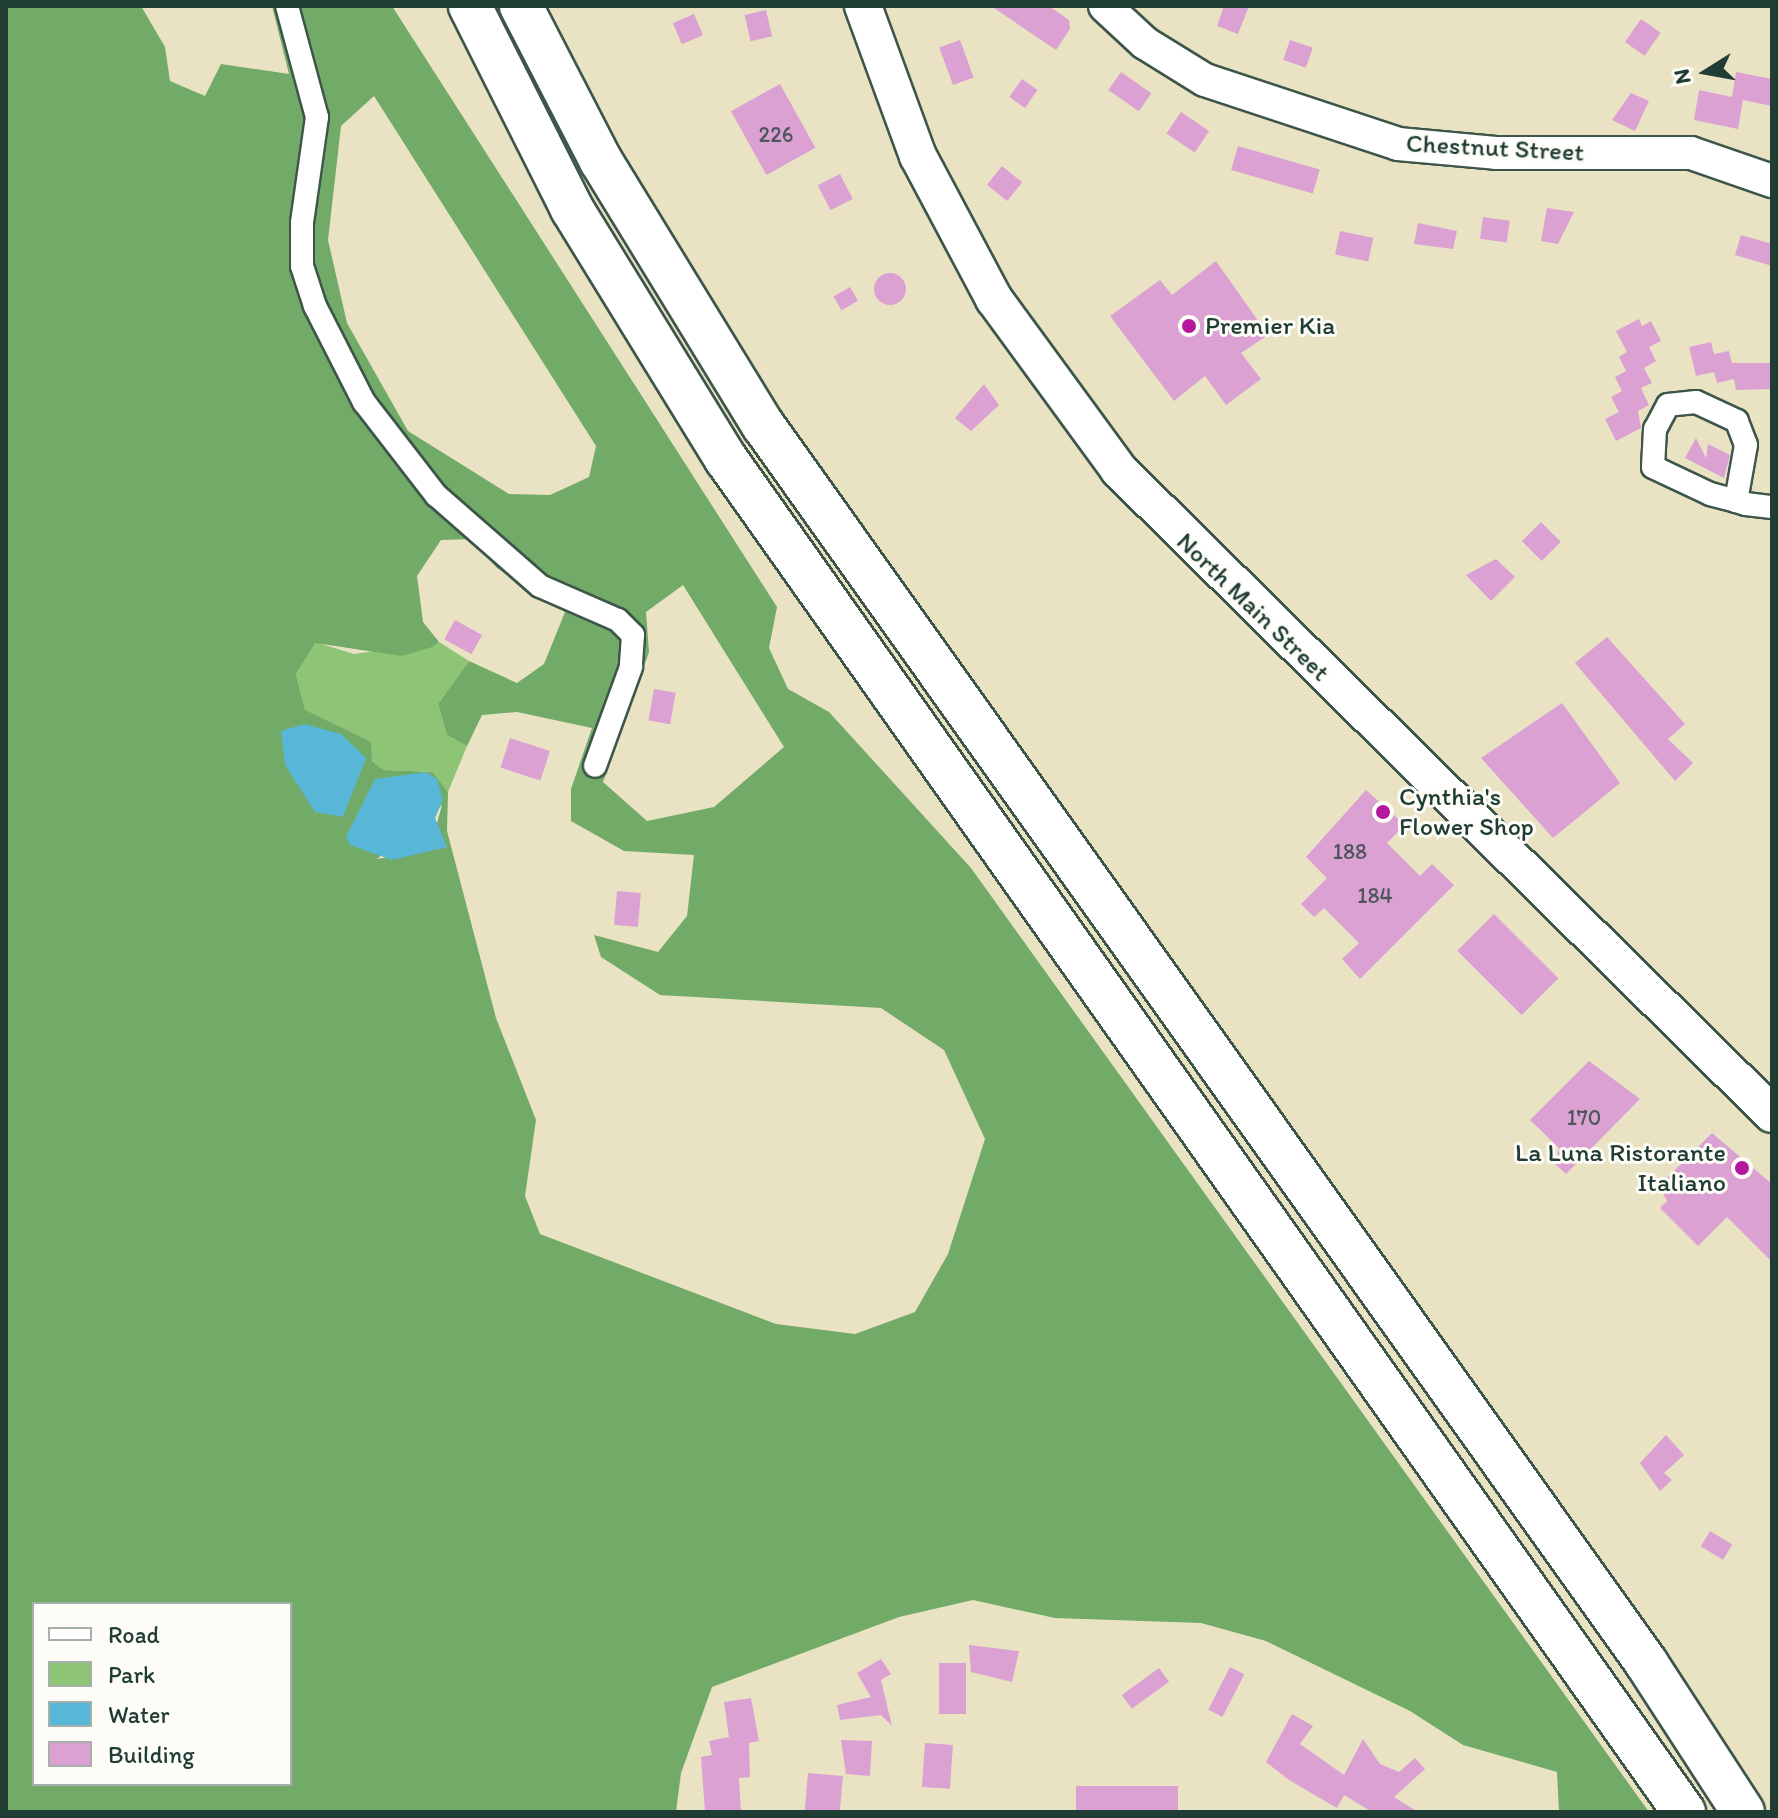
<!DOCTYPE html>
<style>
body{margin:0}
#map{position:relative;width:1778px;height:1818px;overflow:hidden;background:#e9e3c3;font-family:Itim,sans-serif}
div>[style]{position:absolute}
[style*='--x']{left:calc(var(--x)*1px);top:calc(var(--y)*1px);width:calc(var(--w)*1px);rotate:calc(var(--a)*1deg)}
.green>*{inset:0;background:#8ec476}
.forest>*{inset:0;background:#72aa67}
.water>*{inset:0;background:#58b7d6}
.building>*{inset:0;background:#dba1d3;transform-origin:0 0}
.round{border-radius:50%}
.roads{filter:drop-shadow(2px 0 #3d5649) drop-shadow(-2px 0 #3d5649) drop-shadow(0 2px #3d5649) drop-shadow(0 -2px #3d5649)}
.street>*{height:22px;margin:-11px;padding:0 11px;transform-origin:11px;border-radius:11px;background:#fff}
.secondary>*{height:32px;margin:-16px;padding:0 16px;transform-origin:16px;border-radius:16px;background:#fff}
.primary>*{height:36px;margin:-18px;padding:0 18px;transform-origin:18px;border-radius:18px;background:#fff}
.highway>*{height:42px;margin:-21px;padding:0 21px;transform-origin:21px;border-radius:21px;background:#fff}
.dots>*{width:22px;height:22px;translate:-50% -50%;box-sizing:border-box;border:4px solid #fdfcf7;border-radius:50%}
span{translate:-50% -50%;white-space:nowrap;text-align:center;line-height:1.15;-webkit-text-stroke:6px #fdfcf7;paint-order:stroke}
.number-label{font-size:22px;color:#4e565c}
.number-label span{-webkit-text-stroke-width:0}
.street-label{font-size:26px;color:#1f3d34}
.poi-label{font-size:26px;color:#1f3d34}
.left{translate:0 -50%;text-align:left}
.right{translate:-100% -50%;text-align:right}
.frame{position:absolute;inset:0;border:8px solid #1f3d34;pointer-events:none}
.legend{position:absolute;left:32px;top:1602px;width:260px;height:184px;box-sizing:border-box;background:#fdfcf7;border:2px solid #a4b0a9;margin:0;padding:10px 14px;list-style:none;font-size:24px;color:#1f3d34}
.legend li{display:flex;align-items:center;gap:16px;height:40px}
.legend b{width:40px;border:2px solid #a4b0a9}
.north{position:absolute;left:1666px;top:32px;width:80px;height:80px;-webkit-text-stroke:6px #fdfcf7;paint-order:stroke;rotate:259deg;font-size:22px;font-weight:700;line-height:32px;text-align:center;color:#1f3d34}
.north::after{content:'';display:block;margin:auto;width:28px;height:36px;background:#1f3d34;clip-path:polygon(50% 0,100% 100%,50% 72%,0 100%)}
</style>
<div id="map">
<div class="green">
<div style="clip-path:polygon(315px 642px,354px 654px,439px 642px,469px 661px,438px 704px,447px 735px,467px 746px,448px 792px,433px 772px,384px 770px,305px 710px,296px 674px)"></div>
</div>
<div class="forest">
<div style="clip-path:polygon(evenodd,6px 6px,141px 6px,165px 47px,170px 81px,205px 96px,221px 64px,289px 74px,272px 6px,392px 6px,777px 607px,769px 648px,788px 689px,829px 712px,971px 868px,1649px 1812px,1559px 1812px,1557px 1772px,1463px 1745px,1410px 1711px,1266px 1641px,1201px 1623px,1055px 1618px,973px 1600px,899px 1617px,712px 1687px,681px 1773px,676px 1812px,6px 1812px,6px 6px,374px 96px,596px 446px,589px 477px,550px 495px,509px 494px,408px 431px,347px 323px,328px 240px,341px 126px,374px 96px,6px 6px,472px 539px,497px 568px,565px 612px,544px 664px,517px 683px,469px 661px,438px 704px,447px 735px,467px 746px,482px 715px,517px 712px,592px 728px,571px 789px,571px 821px,624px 851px,694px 855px,687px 916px,658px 952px,594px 935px,601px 957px,660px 995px,881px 1008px,944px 1050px,985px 1139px,948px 1254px,915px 1312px,855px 1334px,776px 1324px,540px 1234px,525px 1196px,536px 1120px,496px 1018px,447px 831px,448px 792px,433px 772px,384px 770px,372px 761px,371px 742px,305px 710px,296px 674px,315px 643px,402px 656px,432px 647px,439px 642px,423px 622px,417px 576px,441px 540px,472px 539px,6px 6px,683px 585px,784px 747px,714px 807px,647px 821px,603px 782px,649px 652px,646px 612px,683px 585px,6px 6px,442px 805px,436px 827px,447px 847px,377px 859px,442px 805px,6px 6px,34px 1604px,290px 1604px,290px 1784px,34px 1784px,34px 1604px)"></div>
</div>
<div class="water">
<div style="clip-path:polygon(304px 724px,341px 734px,366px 758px,343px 817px,315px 812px,285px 765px,281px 731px)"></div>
<div style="clip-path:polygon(426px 772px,437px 779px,443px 800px,435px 818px,447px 847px,392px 860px,350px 845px,346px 837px,375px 779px)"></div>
</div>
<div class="building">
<div style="clip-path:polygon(991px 6px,1049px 6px,1069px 20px,1070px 29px,1056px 50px)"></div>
<div style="clip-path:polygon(1224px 6px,1249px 6px,1238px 34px,1217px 26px)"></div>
<div style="left:766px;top:10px;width:27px;height:22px;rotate:77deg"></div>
<div style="left:694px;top:14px;width:23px;height:23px;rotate:67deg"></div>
<div style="left:1641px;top:19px;width:24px;height:28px;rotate:35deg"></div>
<div style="left:960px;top:40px;width:40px;height:22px;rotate:70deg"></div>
<div style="left:1290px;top:40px;width:24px;height:21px;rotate:19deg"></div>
<div style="left:1121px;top:72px;width:37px;height:22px;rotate:35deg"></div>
<div style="clip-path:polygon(1736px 72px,1772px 79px,1772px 106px,1743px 100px,1738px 129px,1694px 120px,1699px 90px,1732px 97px)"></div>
<div style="left:1022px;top:79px;width:19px;height:22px;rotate:35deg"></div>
<div style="left:780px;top:84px;width:73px;height:56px;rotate:61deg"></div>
<div style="clip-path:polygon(1631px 93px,1649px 101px,1635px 131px,1612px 120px)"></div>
<div style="left:1181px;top:112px;width:34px;height:26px;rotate:34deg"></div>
<div style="left:1238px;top:146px;width:85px;height:25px;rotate:16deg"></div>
<div style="left:1002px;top:166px;width:26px;height:24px;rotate:39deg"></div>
<div style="left:840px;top:174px;width:28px;height:25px;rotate:63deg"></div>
<div style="clip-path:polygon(1547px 208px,1574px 212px,1558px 244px,1541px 241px)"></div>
<div style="left:1483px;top:217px;width:27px;height:22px;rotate:8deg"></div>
<div style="clip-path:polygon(1418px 223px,1457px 231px,1453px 249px,1414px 244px)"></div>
<div style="left:1340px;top:231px;width:34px;height:24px;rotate:12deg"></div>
<div style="clip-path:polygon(1741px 235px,1772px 244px,1772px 266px,1735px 255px)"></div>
<div style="clip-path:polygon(1216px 261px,1268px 335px,1241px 353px,1261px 379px,1226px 405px,1205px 376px,1174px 401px,1110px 316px,1160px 280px,1172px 295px)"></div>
<div class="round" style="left:874px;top:273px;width:32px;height:32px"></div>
<div style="left:850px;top:287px;width:16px;height:19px;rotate:60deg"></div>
<div style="clip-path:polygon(1639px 319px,1642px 326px,1651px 321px,1661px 341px,1649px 347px,1656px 361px,1644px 368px,1652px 383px,1641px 388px,1649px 405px,1638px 411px,1641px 428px,1616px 441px,1605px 419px,1619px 412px,1611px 397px,1622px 391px,1615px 377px,1626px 371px,1619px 357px,1627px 352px,1616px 331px)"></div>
<div style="clip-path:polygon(1711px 342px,1714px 354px,1729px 351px,1732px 363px,1772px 363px,1772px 389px,1736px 390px,1734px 379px,1717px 383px,1714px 372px,1696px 376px,1689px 347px)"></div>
<div style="clip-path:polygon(984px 384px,999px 405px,971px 431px,955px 418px)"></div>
<div style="clip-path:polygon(1696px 438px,1706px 458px,1708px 444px,1730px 455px,1724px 478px,1685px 458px)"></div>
<div style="left:1541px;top:522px;width:28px;height:27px;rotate:45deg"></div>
<div style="clip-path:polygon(1496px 559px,1515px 577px,1491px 601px,1466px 575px)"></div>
<div style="left:455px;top:620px;width:31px;height:22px;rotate:29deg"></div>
<div style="clip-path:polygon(1607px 637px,1685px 724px,1668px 739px,1693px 763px,1675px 781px,1575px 663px)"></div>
<div style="left:654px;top:689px;width:22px;height:32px;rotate:10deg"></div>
<div style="clip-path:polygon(1562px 703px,1620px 783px,1553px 838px,1481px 758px)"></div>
<div style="left:510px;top:738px;width:42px;height:31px;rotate:18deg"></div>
<div style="clip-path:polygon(1366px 790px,1405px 825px,1387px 843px,1420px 876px,1432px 864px,1454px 885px,1360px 979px,1342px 959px,1359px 943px,1324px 908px,1314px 917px,1301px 904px,1327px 878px,1306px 857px)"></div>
<div style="left:617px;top:891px;width:24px;height:34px;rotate:5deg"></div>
<div style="left:1494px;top:914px;width:91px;height:52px;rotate:45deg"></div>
<div style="clip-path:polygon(1589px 1061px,1640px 1099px,1566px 1174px,1555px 1164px,1559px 1148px,1530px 1120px)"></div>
<div style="clip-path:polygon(1712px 1133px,1772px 1184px,1772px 1262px,1727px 1217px,1698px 1246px,1660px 1208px,1667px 1201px,1659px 1186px)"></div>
<div style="clip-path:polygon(1666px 1435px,1684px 1455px,1664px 1473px,1672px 1480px,1660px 1491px,1640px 1463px)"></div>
<div style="left:1710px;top:1531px;width:26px;height:18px;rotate:31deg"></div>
<div style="clip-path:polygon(969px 1645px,1019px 1651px,1012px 1682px,971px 1672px)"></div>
<div style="clip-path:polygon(881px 1659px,891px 1674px,881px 1680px,892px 1726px,881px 1715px,840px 1720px,837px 1705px,871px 1697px,857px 1673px)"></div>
<div style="left:939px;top:1663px;width:27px;height:51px"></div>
<div style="left:1230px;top:1667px;width:16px;height:48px;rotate:27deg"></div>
<div style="left:1159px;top:1668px;width:17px;height:46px;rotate:54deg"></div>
<div style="clip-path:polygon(751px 1698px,759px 1741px,749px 1743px,750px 1777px,739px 1778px,741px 1812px,705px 1812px,701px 1757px,712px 1755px,709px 1741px,729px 1737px,724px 1702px)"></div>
<div style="clip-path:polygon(1292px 1714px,1313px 1726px,1300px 1744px,1344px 1775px,1363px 1739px,1380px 1764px,1399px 1772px,1415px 1758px,1425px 1769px,1394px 1797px,1418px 1812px,1372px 1812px,1344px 1795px,1337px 1808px,1289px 1780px,1266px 1762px)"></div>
<div style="clip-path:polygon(841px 1740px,872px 1741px,870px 1776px,846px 1774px)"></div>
<div style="left:925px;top:1743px;width:28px;height:44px;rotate:4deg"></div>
<div style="left:808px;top:1773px;width:35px;height:39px;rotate:5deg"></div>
<div style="left:1178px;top:1786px;width:26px;height:102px;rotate:90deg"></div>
</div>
<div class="roads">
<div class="street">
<div style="--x:287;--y:6;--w:115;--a:74.9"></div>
<div style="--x:317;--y:117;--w:107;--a:98.1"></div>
<div style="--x:302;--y:223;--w:43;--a:90"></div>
<div style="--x:302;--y:266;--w:42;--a:72"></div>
<div style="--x:315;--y:306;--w:108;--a:63"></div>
<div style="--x:364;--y:402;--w:118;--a:52.3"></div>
<div style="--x:436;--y:495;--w:138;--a:41.2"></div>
<div style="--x:540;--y:586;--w:85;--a:23.6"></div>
<div style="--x:618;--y:620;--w:21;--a:45"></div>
<div style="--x:633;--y:635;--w:32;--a:94"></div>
<div style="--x:631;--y:667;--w:105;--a:110"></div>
<div style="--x:1736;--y:501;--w:57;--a:-79.9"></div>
<div style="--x:1746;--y:445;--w:26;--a:-111"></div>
<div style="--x:1737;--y:421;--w:45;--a:-155.1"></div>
<div style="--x:1696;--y:402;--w:28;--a:174"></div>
<div style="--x:1668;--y:405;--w:27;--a:118"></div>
<div style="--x:1655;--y:429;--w:38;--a:93"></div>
<div style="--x:1653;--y:467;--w:63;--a:25.3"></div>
<div style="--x:1710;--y:494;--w:27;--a:15"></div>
<div style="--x:1736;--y:501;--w:10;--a:17"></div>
<div style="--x:1746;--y:504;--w:26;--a:7"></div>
</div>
<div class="secondary">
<div style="--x:1105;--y:6;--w:54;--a:42.8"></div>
<div style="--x:1145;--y:43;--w:70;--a:31.7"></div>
<div style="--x:1205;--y:80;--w:203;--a:18.3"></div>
<div style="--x:1398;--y:144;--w:98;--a:5.2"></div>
<div style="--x:1496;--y:153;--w:195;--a:0"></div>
<div style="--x:1691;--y:153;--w:86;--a:19.1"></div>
</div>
<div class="primary">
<div style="--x:863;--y:6;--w:160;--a:69.9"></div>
<div style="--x:918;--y:156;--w:162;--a:62"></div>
<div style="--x:994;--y:299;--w:212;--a:53.8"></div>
<div style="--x:1119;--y:470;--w:917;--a:44.6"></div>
</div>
<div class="highway">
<div style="--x:470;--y:6;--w:227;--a:63.3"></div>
<div style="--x:572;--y:209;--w:294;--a:58.4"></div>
<div style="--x:726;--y:459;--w:1658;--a:54.7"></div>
<div style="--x:521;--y:6;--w:174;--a:62.7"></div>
<div style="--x:601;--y:161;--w:310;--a:58.5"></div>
<div style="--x:763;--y:425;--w:1522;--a:54.49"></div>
<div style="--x:1647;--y:1664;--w:176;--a:57"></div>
</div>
</div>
<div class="dots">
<div style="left:1189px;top:326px;background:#b5179e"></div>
<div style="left:1383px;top:812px;background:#b5179e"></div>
<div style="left:1742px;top:1168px;background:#b5179e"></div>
</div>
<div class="number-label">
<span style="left:776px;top:135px">226</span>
<span style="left:1350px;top:852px">188</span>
<span style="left:1375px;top:896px">184</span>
<span style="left:1584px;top:1118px">170</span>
</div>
<div class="street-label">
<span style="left:1495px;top:148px;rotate:3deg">Chestnut Street</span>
<span style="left:1253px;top:607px;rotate:44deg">North Main Street</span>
</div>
<div class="poi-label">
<span class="left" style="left:1205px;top:326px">Premier Kia</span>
<span class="left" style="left:1399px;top:812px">Cynthia's<br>Flower Shop</span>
<span class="right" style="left:1726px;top:1168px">La Luna Ristorante<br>Italiano</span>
</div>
<div class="frame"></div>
<ul class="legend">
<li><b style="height:10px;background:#fff"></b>Road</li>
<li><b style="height:22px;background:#8ec476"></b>Park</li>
<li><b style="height:22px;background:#58b7d6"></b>Water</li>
<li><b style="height:22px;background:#dba1d3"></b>Building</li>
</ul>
<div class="north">N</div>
</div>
